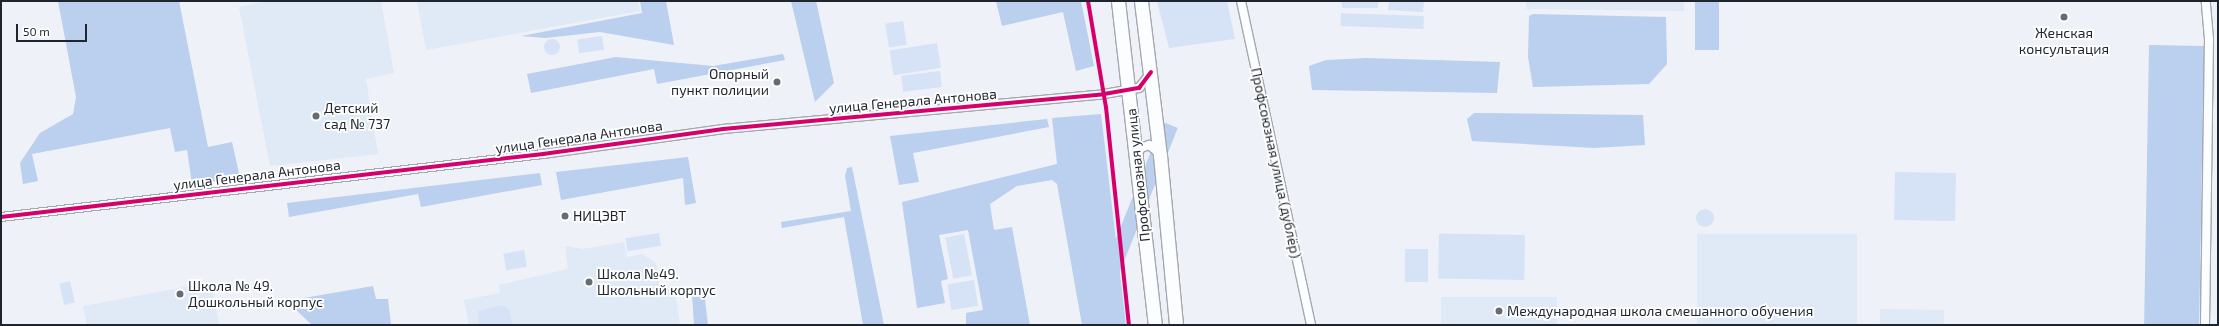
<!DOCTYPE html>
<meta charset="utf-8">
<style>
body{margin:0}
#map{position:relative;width:2219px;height:326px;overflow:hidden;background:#eef1f7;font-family:"Exo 2",sans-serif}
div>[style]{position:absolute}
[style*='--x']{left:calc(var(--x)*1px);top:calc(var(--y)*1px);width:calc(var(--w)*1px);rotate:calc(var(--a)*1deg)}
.built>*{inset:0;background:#e0e9f6;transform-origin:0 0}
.green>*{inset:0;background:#d6e3f6;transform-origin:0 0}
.round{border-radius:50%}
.forest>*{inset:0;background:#bbcfee;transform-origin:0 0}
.roads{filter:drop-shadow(1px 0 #a4a8af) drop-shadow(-1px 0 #a4a8af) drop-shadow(0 1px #a4a8af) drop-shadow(0 -1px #a4a8af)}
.minor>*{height:8px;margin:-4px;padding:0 4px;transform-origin:4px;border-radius:4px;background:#fcfdfe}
.primary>*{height:13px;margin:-6.5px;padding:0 6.5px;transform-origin:6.5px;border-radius:6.5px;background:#fcfdfe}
.cycleway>*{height:4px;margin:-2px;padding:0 2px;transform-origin:2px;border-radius:2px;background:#d6006c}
.dots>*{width:11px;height:11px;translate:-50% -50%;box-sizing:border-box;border:2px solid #fff;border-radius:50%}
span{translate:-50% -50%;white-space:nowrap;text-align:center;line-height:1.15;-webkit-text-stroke:3.5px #fff;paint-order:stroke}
.poi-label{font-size:14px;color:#1f252e}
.right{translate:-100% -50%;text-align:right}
.left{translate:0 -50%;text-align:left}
.street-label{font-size:14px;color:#1f252e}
.frame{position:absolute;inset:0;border:2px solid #1f252e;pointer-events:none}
.scale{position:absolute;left:16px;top:24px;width:71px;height:18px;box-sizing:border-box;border:2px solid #1f252e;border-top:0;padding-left:5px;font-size:12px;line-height:14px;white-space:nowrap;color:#1f252e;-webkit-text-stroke:3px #fff;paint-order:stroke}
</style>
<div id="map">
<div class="built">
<div style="clip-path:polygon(267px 1px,381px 1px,394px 73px,366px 79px,378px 154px,270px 166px,239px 7px)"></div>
<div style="clip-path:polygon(417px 1px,638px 1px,640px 11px,426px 50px)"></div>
<div style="clip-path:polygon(1526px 1px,1684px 1px,1684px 11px,1526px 9px)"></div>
<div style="left:1697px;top:234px;width:160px;height:91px"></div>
<div style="clip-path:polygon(624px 242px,627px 257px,642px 254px,656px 263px,661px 288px,674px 285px,680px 325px,469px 325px,464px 300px,500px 293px,499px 285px,568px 269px,565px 246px,583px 249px)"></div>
<div style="clip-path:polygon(211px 282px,219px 325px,87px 325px,83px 306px)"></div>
<div style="left:1441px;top:297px;width:116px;height:28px"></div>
<div style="left:1880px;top:309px;width:64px;height:16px;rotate:1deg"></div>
</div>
<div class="green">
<div style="clip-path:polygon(1157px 1px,1227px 1px,1235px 39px,1169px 48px)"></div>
<div style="left:1342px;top:1px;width:36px;height:7px"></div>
<div style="clip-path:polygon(1389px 1px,1424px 1px,1423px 12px,1388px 10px)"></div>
<div style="left:1341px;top:13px;width:83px;height:13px;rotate:2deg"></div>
<div style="left:903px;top:21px;width:24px;height:18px;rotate:81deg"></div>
<div style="left:602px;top:36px;width:14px;height:25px;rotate:82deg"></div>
<div class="round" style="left:544px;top:39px;width:16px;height:16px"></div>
<div style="left:937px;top:43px;width:25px;height:48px;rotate:81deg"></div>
<div style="left:940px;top:71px;width:16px;height:39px;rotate:83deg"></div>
<div style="left:1895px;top:172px;width:61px;height:48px;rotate:1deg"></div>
<div class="round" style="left:1696px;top:209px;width:18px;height:18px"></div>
<div style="left:659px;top:233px;width:13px;height:34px;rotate:81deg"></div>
<div style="left:964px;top:234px;width:42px;height:19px;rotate:79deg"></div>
<div style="left:1525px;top:235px;width:45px;height:86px;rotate:91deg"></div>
<div style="left:1405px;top:249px;width:23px;height:33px"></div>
<div style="left:524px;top:250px;width:17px;height:21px;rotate:80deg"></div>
<div style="left:974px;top:280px;width:26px;height:27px;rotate:81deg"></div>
<div style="left:70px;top:281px;width:22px;height:11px;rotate:77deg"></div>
<div style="clip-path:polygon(502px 305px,509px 309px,513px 325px,479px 325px,478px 311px)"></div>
</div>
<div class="forest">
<div style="clip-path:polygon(58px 1px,179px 1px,208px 147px,232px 142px,240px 178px,192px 184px,187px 150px,175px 152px,170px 128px,32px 154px,38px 181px,23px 184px,20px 163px,40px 133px,73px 114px,76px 97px)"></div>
<div style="clip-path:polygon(640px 1px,666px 1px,674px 45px,600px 32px,545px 38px,521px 36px,642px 13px)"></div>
<div style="clip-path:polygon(791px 1px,816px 1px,834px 83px,815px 102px)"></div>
<div style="clip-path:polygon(996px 1px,1081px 1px,1094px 66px,1076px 71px,1063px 12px,1002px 26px)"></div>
<div style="left:1695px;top:1px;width:24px;height:49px"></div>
<div style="clip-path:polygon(1533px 14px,1666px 17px,1667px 64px,1649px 84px,1533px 87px,1528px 57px,1529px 16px)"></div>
<div style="left:2204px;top:46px;width:279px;height:55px;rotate:91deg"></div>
<div style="clip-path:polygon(783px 54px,785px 60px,657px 84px,654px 69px,531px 93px,527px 74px,616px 57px,713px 66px)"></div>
<div style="clip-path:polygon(1366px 58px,1500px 62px,1497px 93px,1312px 90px,1309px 66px,1326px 60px)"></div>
<div style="clip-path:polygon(1474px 113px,1643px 115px,1645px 145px,1594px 148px,1472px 141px,1467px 119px)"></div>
<div style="clip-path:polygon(1101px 114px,1126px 325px,1082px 325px,1057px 184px,1052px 180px,1017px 186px,990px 204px,994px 230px,1012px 227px,1030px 325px,966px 325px,966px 313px,983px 310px,968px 230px,939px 235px,948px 279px,941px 281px,945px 303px,917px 308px,902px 202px,1057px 164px,1052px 118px)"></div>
<div style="clip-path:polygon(1047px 119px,1049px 127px,913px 153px,919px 182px,899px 185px,890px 136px)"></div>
<div style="left:1163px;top:122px;width:16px;height:204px;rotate:22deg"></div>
<div style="clip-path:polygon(688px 157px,696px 203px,685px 205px,683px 178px,561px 200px,556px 172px)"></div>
<div style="clip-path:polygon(852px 167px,884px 325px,863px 325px,844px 217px,782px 228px,781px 222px,851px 211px,845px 176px,847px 168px)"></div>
<div style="clip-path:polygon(540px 173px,542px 185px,421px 207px,418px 194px,289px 217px,287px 203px)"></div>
<div style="clip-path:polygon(373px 286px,376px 299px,388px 299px,391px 325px,312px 325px,293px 307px,292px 300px)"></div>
<div style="clip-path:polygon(704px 291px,708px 325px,694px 325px,692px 293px)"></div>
</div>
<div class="roads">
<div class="minor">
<div style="--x:1241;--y:1;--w:331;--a:77.8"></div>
<div style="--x:1136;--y:155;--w:9;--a:-54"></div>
<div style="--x:1141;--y:148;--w:9;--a:-21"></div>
<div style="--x:1149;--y:145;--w:14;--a:39"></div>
<div style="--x:1;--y:217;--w:546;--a:-6.63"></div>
<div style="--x:543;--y:154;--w:182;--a:-7.9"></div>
<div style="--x:723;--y:129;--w:383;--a:-5.2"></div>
<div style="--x:1104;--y:94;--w:36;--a:-10"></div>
<div style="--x:1139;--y:88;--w:18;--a:-52"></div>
<div style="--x:2205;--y:325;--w:286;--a:-89.2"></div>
<div style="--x:2209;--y:39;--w:38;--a:-95"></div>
</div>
<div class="primary">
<div style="--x:1118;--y:1;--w:326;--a:83.5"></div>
<div style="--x:1141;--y:1;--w:155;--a:83"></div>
<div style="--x:1160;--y:155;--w:171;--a:84.6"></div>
</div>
</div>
<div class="cycleway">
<div style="--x:1088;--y:1;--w:108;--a:80.4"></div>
<div style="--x:1106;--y:107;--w:219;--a:84"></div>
<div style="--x:1;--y:217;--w:546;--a:-6.63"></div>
<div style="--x:543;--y:154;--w:182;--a:-7.9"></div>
<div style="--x:723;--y:129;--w:383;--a:-5.2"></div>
<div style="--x:1104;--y:94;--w:36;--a:-10"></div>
<div style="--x:1139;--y:88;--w:20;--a:-53"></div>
</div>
<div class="dots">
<div style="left:2064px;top:17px;background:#676c74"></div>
<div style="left:777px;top:82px;background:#676c74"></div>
<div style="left:316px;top:116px;background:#676c74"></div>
<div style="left:565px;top:216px;background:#676c74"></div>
<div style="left:589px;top:282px;background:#676c74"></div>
<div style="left:180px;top:294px;background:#676c74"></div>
<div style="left:1499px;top:311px;background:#676c74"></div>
</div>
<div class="poi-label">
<span style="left:2064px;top:41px">Женская<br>консультация</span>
<span class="right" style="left:769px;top:82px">Опорный<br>пункт полиции</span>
<span class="left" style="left:324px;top:116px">Детский<br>сад № 737</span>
<span class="left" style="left:573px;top:216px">НИЦЭВТ</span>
<span class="left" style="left:597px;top:282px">Школа №49.<br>Школьный корпус</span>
<span class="left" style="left:188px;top:294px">Школа № 49.<br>Дошкольный корпус</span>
<span class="left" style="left:1507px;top:311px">Международная школа смешанного обучения</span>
</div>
<div class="street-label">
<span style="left:913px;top:101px;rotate:-5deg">улица Генерала Антонова</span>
<span style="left:579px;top:137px;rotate:-8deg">улица Генерала Антонова</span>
<span style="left:1276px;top:163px;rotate:78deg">Профсоюзная улица (дублёр)</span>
<span style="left:257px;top:175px;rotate:-7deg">улица Генерала Антонова</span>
<span style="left:1138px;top:175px;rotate:-96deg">Профсоюзная улица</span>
</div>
<div class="frame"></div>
<div class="scale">50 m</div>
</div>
